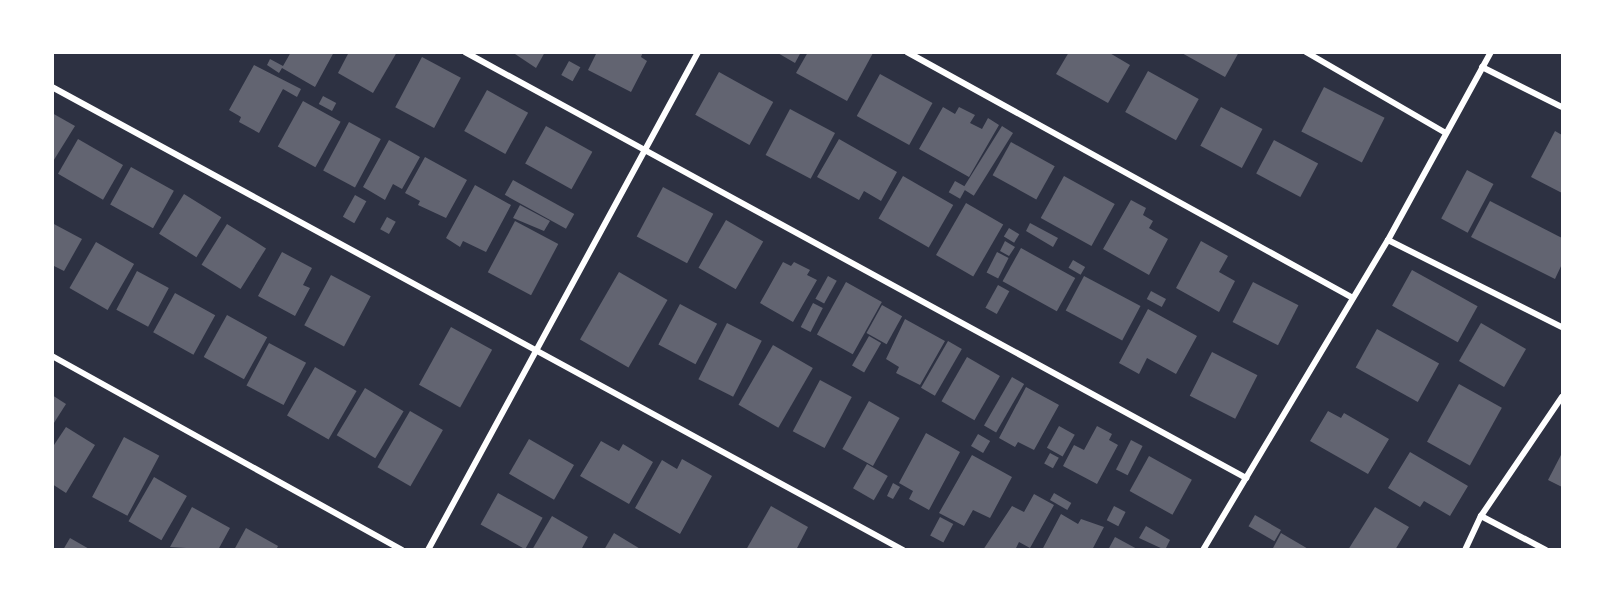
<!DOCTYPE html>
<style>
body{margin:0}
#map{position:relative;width:1615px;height:602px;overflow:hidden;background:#2d3142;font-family:Overpass,sans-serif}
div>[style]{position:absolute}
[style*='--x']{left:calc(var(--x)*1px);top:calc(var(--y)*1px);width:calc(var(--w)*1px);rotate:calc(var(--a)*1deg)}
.building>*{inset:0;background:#626471;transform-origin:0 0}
.minor>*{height:6px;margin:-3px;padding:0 3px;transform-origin:3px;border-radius:3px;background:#fff}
span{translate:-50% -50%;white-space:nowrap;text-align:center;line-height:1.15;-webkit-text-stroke:4.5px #fff;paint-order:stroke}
.frame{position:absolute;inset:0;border:54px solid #fff;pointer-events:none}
</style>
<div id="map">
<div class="building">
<div style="clip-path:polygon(291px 52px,334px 52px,315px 87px,282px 68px,279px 73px,267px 65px,270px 59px,283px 66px)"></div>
<div style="clip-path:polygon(349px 52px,397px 52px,373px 93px,338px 73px)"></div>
<div style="clip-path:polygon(512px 52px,545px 52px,536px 68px)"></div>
<div style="clip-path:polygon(597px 52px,643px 52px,641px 57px,647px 61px,631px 92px,588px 70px)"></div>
<div style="clip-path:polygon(776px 52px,801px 52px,795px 63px)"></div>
<div style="clip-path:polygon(808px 52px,872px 52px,873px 53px,847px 101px,796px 73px)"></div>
<div style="clip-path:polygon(1069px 52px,1108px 52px,1130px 65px,1108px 103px,1056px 74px)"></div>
<div style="clip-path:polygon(1180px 52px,1239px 52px,1225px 77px)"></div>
<div style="left:422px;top:57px;width:44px;height:57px;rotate:28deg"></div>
<div style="left:569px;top:61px;width:13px;height:16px;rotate:29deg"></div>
<div style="clip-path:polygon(254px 65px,301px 89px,297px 97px,283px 89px,259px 133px,239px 122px,241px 117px,229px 110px)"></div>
<div style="left:1148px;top:71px;width:58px;height:47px;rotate:29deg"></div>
<div style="left:719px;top:72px;width:62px;height:49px;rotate:29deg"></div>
<div style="left:880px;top:74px;width:60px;height:48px;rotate:29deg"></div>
<div style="left:1324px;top:87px;width:68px;height:50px;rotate:27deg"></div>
<div style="left:487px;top:90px;width:47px;height:47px;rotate:29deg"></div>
<div style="left:323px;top:96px;width:15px;height:9px;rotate:28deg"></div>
<div style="left:303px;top:101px;width:43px;height:52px;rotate:29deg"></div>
<div style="clip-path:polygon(943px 107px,955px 114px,959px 107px,975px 115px,970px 123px,982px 129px,988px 118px,999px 125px,969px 177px,919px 149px)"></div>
<div style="left:1221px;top:107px;width:47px;height:44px;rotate:28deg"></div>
<div style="left:790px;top:109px;width:51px;height:52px;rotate:28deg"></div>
<div style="clip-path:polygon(52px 113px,75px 126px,52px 163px)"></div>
<div style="left:349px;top:122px;width:36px;height:55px;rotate:28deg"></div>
<div style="left:546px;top:126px;width:53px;height:43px;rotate:29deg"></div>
<div style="left:1002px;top:126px;width:13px;height:74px;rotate:32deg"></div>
<div style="clip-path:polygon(1555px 131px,1562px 135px,1562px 193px,1531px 177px)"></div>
<div style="left:78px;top:139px;width:52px;height:40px;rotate:30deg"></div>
<div style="clip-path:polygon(839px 139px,897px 172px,881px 201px,864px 191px,859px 200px,817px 177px)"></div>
<div style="clip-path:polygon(389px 140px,420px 157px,402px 189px,393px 184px,385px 200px,363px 187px)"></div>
<div style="left:1274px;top:140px;width:50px;height:38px;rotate:28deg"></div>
<div style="left:1011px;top:142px;width:50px;height:38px;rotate:29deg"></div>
<div style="clip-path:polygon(425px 157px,467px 180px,446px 218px,418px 205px,420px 201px,405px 193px)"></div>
<div style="left:131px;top:167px;width:49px;height:43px;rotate:29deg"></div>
<div style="left:1467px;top:170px;width:30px;height:55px;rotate:28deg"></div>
<div style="left:903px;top:176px;width:58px;height:49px;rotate:30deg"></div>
<div style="left:1064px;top:176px;width:58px;height:48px;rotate:29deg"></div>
<div style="left:513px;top:180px;width:70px;height:17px;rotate:29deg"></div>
<div style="left:955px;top:181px;width:13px;height:13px;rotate:29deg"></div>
<div style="clip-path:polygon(475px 185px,511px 205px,486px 252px,463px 241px,460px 247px,446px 238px)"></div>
<div style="left:663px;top:187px;width:57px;height:56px;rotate:28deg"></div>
<div style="left:184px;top:194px;width:44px;height:47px;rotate:32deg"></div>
<div style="left:355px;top:195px;width:13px;height:25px;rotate:29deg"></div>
<div style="clip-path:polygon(1131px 200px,1146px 208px,1143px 215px,1153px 221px,1149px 228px,1168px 239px,1149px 275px,1103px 249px)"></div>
<div style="clip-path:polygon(1490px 201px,1562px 238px,1562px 264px,1555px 279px,1471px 237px)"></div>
<div style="left:966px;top:203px;width:43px;height:60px;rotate:30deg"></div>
<div style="clip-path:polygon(520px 205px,550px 221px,544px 231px,513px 218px)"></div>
<div style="left:387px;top:217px;width:10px;height:14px;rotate:29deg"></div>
<div style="left:726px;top:220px;width:43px;height:55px;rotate:30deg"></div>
<div style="left:515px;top:221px;width:49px;height:58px;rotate:28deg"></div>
<div style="clip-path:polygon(52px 223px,82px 239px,64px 271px,52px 265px)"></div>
<div style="clip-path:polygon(1030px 223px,1058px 238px,1053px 247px,1026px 231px)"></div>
<div style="left:227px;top:224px;width:46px;height:48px;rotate:32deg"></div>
<div style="left:1009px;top:228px;width:12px;height:10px;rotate:31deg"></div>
<div style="clip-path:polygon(1005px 241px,1015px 247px,1009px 256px,1000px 251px)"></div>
<div style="clip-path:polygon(1201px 241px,1228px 256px,1219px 272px,1235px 281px,1219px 312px,1176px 288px)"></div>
<div style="left:96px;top:242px;width:44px;height:53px;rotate:30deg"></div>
<div style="left:1021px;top:248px;width:62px;height:38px;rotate:29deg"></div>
<div style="clip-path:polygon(282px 252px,312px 268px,303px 285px,310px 288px,295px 316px,258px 296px)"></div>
<div style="left:997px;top:252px;width:13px;height:23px;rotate:27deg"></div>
<div style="left:1073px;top:260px;width:14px;height:9px;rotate:30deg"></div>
<div style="clip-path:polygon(783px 262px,791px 266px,794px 262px,810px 270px,807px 275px,817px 280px,793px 322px,760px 303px)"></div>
<div style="left:1412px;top:270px;width:75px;height:41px;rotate:29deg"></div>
<div style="left:137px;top:271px;width:36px;height:44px;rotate:28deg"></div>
<div style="left:619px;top:272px;width:56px;height:78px;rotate:30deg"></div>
<div style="left:331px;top:275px;width:45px;height:57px;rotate:28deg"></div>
<div style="left:828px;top:276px;width:10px;height:26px;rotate:29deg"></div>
<div style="left:1084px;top:276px;width:64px;height:39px;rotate:28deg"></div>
<div style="left:846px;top:282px;width:41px;height:60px;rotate:29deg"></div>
<div style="left:1253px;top:282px;width:51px;height:45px;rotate:27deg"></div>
<div style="left:998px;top:285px;width:13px;height:26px;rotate:29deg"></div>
<div style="left:1151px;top:291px;width:17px;height:9px;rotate:28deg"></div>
<div style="left:175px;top:293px;width:46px;height:45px;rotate:29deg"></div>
<div style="left:813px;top:303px;width:11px;height:27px;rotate:27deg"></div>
<div style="left:680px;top:304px;width:42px;height:46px;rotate:28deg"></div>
<div style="left:882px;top:305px;width:23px;height:32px;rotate:29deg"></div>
<div style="clip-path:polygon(1148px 309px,1197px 336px,1176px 374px,1147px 358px,1139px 374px,1119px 363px)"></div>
<div style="left:227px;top:315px;width:46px;height:48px;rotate:29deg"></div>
<div style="clip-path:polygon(905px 319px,945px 341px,920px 385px,896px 373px,899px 367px,886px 359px)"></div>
<div style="left:727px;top:323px;width:39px;height:63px;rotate:27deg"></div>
<div style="left:1481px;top:323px;width:52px;height:44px;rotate:30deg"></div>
<div style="left:451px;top:327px;width:47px;height:66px;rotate:29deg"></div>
<div style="left:1377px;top:329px;width:71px;height:44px;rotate:29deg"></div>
<div style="left:869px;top:336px;width:14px;height:34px;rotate:30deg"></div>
<div style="left:948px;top:341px;width:16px;height:54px;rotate:30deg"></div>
<div style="left:269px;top:343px;width:42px;height:48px;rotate:28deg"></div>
<div style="left:773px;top:345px;width:46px;height:69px;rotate:30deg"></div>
<div style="left:1212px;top:352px;width:51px;height:49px;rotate:27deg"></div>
<div style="left:967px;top:357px;width:38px;height:51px;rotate:30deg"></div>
<div style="left:315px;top:367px;width:48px;height:56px;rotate:30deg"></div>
<div style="left:1012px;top:377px;width:14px;height:56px;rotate:30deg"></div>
<div style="left:820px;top:380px;width:36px;height:58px;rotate:28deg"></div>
<div style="left:1459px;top:384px;width:49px;height:66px;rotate:29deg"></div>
<div style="clip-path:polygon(1026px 387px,1059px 405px,1034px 450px,1018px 442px,1015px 447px,999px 438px)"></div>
<div style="left:365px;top:388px;width:45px;height:55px;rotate:31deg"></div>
<div style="clip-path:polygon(52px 395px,66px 404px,52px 426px)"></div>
<div style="left:869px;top:401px;width:35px;height:55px;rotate:29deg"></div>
<div style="left:410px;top:411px;width:38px;height:65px;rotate:30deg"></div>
<div style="clip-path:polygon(1328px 411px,1341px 418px,1344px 413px,1389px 439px,1368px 474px,1310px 441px)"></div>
<div style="left:1059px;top:426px;width:18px;height:25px;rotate:29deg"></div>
<div style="clip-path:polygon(1097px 426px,1112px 434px,1109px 440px,1118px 445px,1097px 484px,1063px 466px,1074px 445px,1084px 450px)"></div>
<div style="clip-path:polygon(66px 427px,95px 445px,66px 493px,52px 484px,52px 448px)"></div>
<div style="clip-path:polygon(926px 433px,960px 452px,929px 510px,909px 499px,913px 491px,899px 483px)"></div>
<div style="left:978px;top:434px;width:14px;height:14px;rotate:30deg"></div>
<div style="left:124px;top:437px;width:40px;height:68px;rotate:28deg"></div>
<div style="left:529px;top:439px;width:52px;height:40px;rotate:30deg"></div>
<div style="left:1131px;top:440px;width:13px;height:33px;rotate:27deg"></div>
<div style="clip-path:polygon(601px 441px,619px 451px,623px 444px,653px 462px,629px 504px,580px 476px)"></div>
<div style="clip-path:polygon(1410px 452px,1468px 486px,1450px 516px,1424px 501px,1420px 507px,1388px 488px)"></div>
<div style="left:1050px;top:453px;width:10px;height:12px;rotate:29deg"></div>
<div style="clip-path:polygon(1562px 453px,1562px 487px,1548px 480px)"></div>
<div style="clip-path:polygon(972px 455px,1012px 477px,990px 518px,973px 510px,964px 526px,939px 513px)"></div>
<div style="left:1149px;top:456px;width:49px;height:40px;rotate:29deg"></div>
<div style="clip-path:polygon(682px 459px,712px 476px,680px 534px,635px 508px,662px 460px,677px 469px)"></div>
<div style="left:867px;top:464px;width:24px;height:28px;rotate:30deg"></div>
<div style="left:154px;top:477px;width:38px;height:51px;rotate:30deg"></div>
<div style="clip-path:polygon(893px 483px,900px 487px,893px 499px,887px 496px)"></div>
<div style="left:498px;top:493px;width:51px;height:36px;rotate:29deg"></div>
<div style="left:1054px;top:493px;width:20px;height:8px;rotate:30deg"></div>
<div style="clip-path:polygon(1034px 494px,1054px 505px,1030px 548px,1019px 542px,1015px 550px,983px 550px,1012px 506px,1024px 512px)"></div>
<div style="clip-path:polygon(771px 506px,808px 527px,796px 550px,746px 550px)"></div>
<div style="left:1114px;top:506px;width:13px;height:16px;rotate:27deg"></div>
<div style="clip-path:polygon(192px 507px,230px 528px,218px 550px,170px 547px)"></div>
<div style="clip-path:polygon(1375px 507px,1409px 527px,1395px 550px,1348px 550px)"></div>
<div style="clip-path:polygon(1061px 514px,1078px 524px,1081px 519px,1104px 527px,1092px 550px,1042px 550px)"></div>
<div style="left:1255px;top:515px;width:30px;height:13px;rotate:30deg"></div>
<div style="clip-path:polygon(552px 516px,588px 537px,581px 550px,532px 550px)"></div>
<div style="left:940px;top:517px;width:15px;height:21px;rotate:28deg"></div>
<div style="clip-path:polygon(1146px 526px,1170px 540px,1165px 550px,1139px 538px)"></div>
<div style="clip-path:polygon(246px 528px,278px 546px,276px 550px,234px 550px)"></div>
<div style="clip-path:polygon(614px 533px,642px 550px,604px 550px)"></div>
<div style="clip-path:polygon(1281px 533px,1310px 550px,1272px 550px)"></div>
<div style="clip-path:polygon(1115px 537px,1139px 550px,1108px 550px)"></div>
<div style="clip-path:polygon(70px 538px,91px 550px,63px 550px)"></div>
</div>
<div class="minor">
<div style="--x:465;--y:52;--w:890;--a:28.61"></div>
<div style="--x:907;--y:52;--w:509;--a:28.88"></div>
<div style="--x:1306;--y:52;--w:160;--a:30.1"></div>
<div style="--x:1482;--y:67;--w:89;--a:26.6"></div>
<div style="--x:52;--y:87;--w:969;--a:28.55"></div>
<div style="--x:1388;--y:240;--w:195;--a:26.6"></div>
<div style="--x:52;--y:356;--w:400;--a:29"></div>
<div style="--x:1481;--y:516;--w:73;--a:27.6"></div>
<div style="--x:428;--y:550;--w:566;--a:-61.53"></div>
<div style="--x:1203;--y:550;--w:361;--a:-59.2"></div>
<div style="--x:1388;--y:240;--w:214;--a:-61.3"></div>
<div style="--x:1465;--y:550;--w:38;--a:-65"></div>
<div style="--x:1481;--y:516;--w:144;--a:-55.8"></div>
</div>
<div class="frame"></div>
</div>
